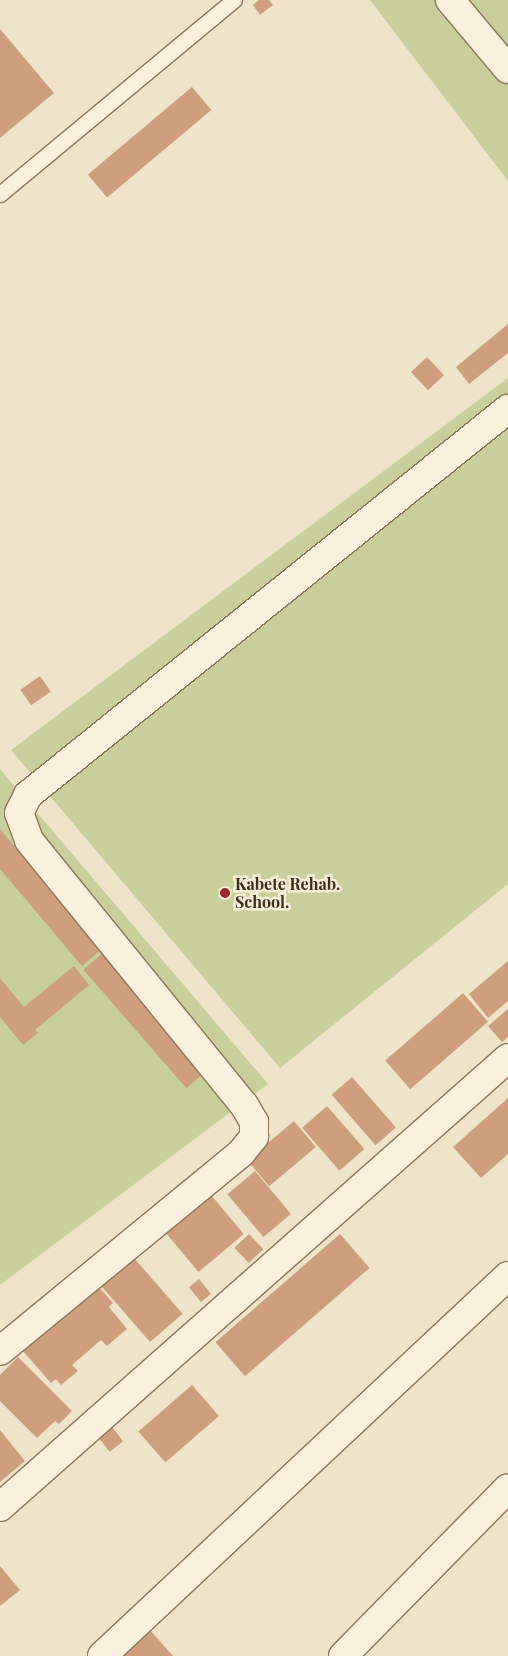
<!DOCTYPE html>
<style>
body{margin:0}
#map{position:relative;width:508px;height:1656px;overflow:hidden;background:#f0e4c8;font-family:"Playfair Display",serif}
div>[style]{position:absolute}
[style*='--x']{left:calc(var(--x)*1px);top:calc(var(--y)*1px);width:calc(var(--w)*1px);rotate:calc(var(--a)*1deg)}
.green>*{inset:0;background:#c9cf9b}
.building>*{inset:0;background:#cf9f7d;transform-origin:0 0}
.roads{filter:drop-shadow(1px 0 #8d765c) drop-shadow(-1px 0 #8d765c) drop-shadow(0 1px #8d765c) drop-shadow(0 -1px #8d765c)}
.service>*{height:15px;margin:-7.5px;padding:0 7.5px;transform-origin:7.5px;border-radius:7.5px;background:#faf1dc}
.minor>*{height:28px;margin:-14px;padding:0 14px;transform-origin:14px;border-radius:14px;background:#faf1dc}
.secondary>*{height:28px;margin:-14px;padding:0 14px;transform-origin:14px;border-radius:14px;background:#faf1dc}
.dots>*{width:14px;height:14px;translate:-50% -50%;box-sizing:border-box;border:2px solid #f7eed8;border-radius:50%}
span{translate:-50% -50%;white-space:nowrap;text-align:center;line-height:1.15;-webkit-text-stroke:5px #f7eed8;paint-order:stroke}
.poi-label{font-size:16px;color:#3d2e20;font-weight:700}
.left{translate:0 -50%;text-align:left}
</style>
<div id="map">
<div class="green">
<div style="clip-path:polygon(370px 0,508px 0,508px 181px)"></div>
<div style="clip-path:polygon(508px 378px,508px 884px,280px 1068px,11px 750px)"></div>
<div style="clip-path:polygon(0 769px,268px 1084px,0 1285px)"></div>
</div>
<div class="building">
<div style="clip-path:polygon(259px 0,269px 0,273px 5px,260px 15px,253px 5px)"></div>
<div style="clip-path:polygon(0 29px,54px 93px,0 138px)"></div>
<div style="left:192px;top:87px;width:30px;height:136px;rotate:50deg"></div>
<div style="clip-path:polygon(508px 324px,508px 353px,469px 384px,456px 367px)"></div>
<div style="left:427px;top:357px;width:25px;height:22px;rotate:47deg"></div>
<div style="left:40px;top:676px;width:19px;height:24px;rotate:55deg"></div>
<div style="clip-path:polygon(0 829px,102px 949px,82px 966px,0 869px)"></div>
<div style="left:106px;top:950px;width:157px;height:30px;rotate:49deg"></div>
<div style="clip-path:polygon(508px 961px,508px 1001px,488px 1018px,469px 994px)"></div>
<div style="clip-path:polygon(74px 966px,89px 985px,35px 1030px,38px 1033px,23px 1045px,0 1017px,0 978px,24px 1007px)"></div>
<div style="left:463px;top:993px;width:38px;height:103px;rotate:49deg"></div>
<div style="clip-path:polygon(508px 1009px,508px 1037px,502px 1042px,488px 1026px)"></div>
<div style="left:352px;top:1077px;width:67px;height:27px;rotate:49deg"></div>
<div style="clip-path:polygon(508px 1098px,508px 1154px,481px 1178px,453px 1147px)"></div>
<div style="left:327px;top:1106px;width:57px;height:33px;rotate:49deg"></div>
<div style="left:294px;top:1121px;width:34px;height:61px;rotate:50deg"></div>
<div style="left:255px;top:1171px;width:56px;height:36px;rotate:50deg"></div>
<div style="left:211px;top:1195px;width:51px;height:59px;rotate:50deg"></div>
<div style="left:249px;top:1234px;width:21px;height:20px;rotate:47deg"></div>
<div style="left:340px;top:1234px;width:45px;height:165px;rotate:49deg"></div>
<div style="left:134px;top:1258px;width:74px;height:43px;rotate:49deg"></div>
<div style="left:199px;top:1279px;width:19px;height:13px;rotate:51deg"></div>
<div style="clip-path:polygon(98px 1286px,113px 1303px,109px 1307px,127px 1329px,107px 1346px,101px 1340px,72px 1365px,78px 1371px,61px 1385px,56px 1379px,51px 1383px,23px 1351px)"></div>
<div style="clip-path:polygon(18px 1357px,72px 1411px,59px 1424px,55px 1421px,37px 1438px,0 1401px,0 1375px)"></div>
<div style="left:192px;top:1385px;width:41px;height:71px;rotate:49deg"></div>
<div style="left:112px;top:1427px;width:18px;height:17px;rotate:52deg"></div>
<div style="clip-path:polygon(0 1430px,25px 1461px,0 1482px)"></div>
<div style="clip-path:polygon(0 1566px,20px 1590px,0 1606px)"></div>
<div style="clip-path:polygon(150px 1630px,173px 1656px,122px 1656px)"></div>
</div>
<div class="roads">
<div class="service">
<div style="--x:0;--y:194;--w:304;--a:-39.7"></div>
</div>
<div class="minor">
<div style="--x:0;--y:1351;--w:312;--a:-39.4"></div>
<div style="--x:241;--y:1153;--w:21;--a:-51"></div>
<div style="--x:254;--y:1137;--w:15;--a:-90"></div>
<div style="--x:254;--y:1122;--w:20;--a:-120"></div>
<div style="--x:244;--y:1105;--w:341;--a:-129.1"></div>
<div style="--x:29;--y:840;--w:29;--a:-110"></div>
<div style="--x:19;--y:813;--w:20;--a:-63"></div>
<div style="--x:28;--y:795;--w:616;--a:-38.81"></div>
<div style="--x:0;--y:1507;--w:678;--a:-41.47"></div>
<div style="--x:102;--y:1656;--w:556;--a:-43.11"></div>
<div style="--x:343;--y:1656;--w:235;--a:-45.5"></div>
</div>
<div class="secondary">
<div style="--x:450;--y:0;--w:90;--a:50"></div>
</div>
</div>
<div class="dots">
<div style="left:225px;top:893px;background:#9e2a2b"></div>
</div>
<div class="poi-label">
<span class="left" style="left:235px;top:893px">Kabete Rehab.<br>School.</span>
</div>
</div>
